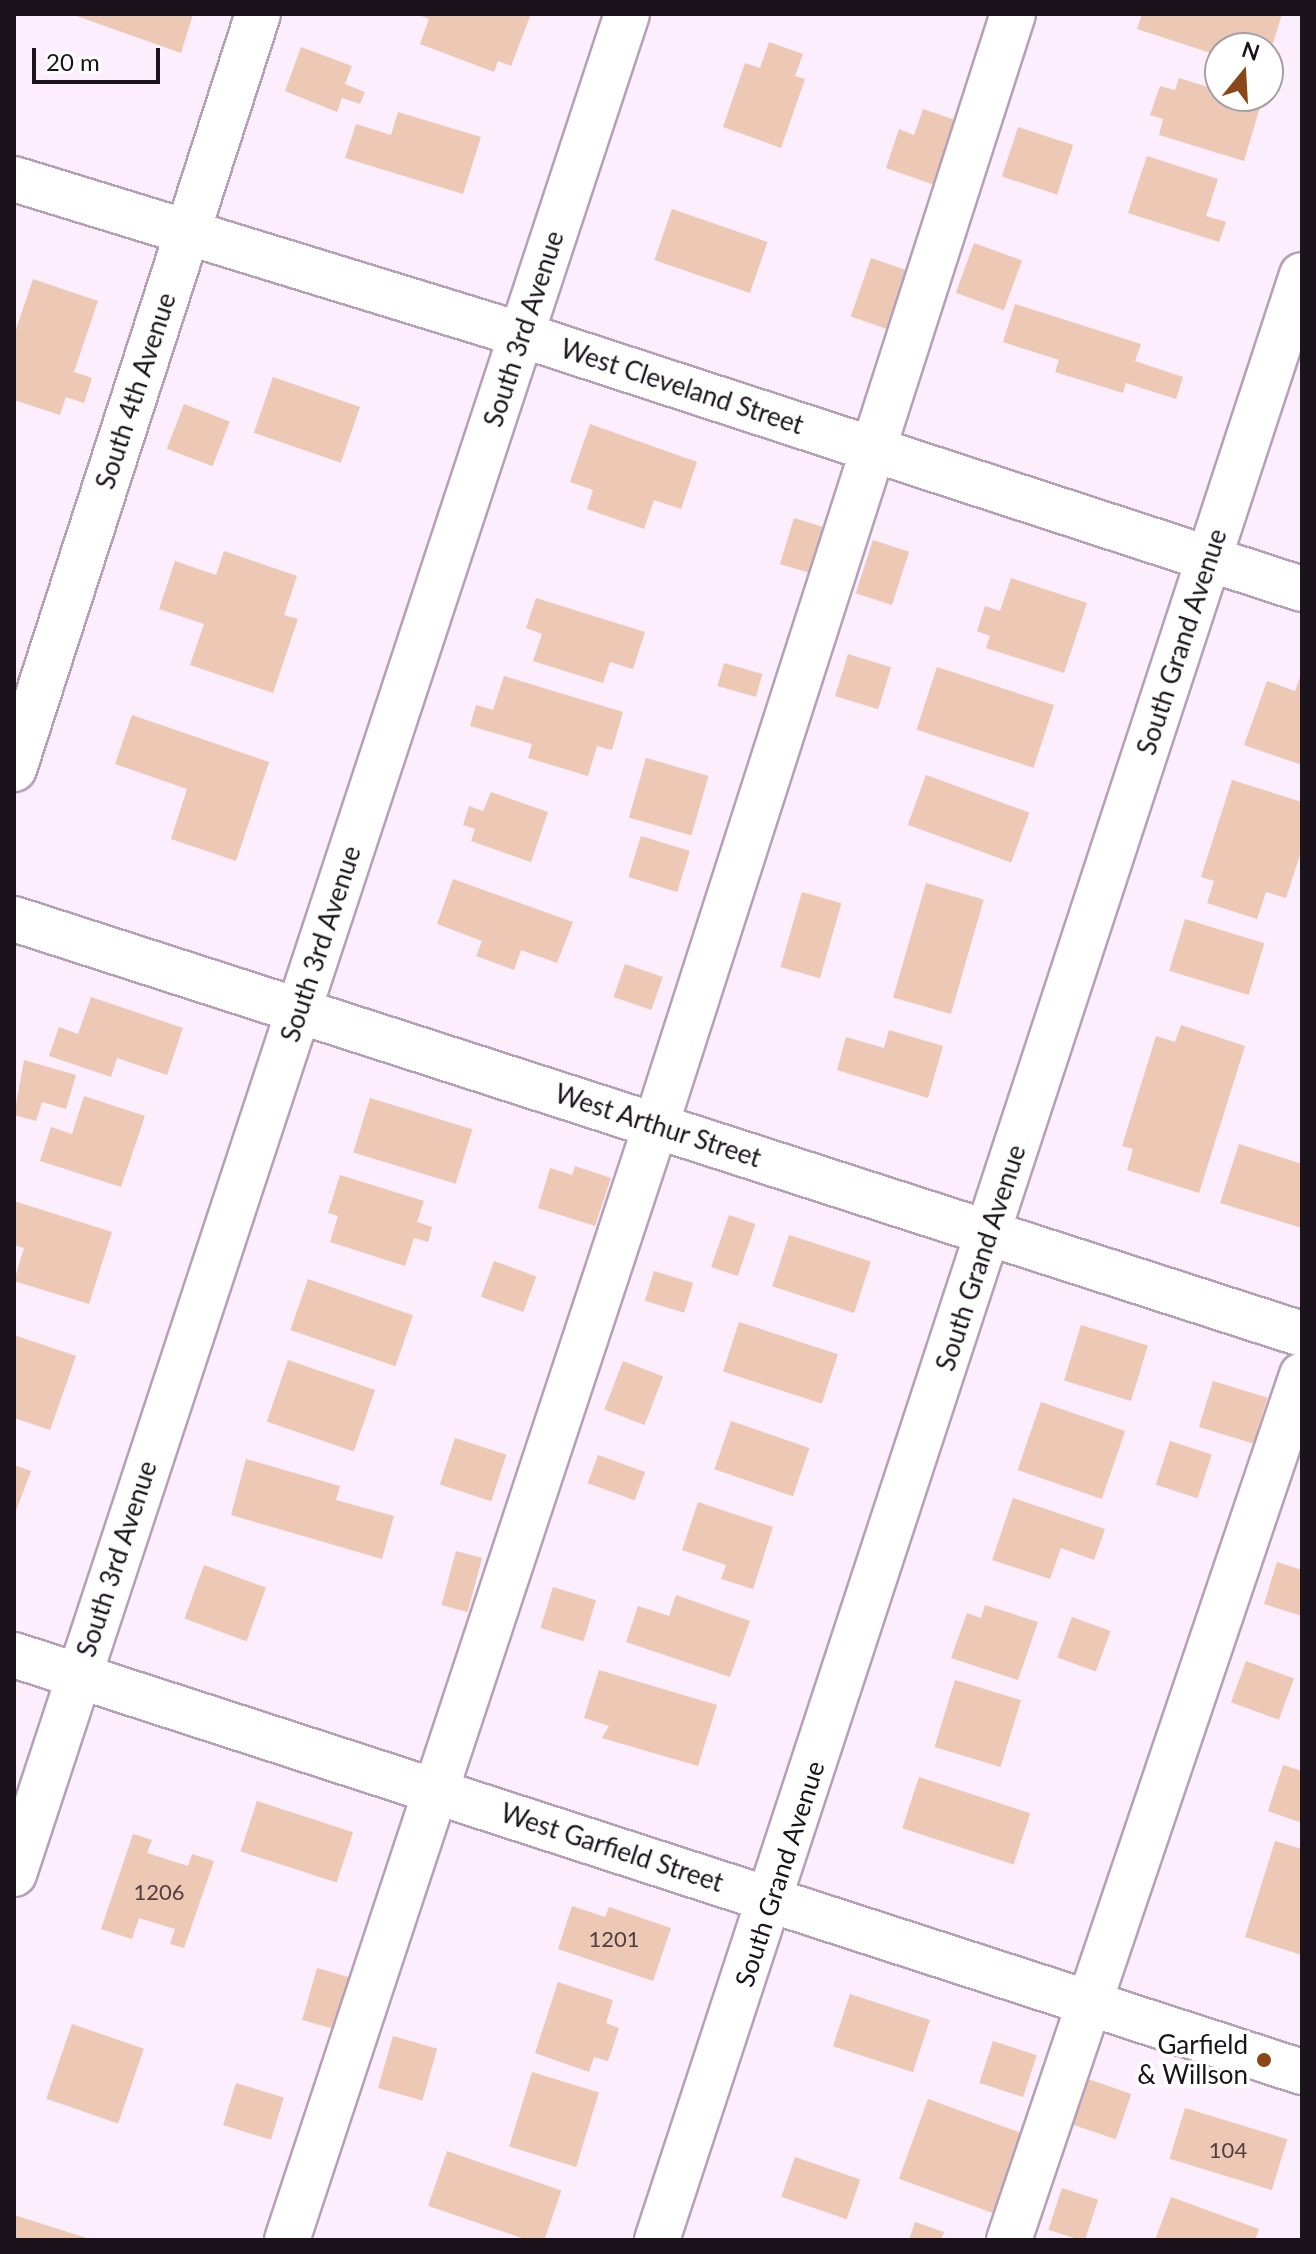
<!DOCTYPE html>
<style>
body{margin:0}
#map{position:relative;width:1316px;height:2254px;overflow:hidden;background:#fceefd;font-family:Lato,sans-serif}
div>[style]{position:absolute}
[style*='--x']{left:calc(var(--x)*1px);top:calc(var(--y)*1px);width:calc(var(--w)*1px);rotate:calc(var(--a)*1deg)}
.building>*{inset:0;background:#edc8b4;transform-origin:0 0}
.roads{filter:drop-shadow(2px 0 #b5a0b8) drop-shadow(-2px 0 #b5a0b8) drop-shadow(0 2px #b5a0b8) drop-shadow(0 -2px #b5a0b8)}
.minor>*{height:44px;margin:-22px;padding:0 22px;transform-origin:22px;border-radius:22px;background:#fff}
.dots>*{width:22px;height:22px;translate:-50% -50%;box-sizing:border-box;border:4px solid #fff;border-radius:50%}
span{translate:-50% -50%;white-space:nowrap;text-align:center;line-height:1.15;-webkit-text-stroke:7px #fff;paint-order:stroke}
.number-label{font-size:22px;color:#504042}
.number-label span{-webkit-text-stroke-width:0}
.street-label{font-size:26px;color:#1b131c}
.poi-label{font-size:26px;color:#1b131c}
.right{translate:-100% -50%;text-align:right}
.frame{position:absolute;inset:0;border:16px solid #1b131c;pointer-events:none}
.north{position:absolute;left:1204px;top:32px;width:80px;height:80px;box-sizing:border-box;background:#fff;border:2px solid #a4a1a4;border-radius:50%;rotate:18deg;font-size:22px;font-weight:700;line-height:32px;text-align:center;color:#1b131c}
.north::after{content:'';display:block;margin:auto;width:28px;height:36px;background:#8a4717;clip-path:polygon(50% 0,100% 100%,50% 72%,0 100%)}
.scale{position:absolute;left:32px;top:48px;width:128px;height:36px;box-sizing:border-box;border:4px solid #1b131c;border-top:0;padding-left:10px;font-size:24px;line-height:28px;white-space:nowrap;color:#1b131c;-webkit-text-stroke:6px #fff;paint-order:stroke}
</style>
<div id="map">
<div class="building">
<div style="clip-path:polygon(71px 14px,193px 14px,181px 53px)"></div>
<div style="clip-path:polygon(416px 14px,531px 14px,511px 66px,498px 61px,494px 72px,420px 44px,429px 19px)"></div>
<div style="clip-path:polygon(1142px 14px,1282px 14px,1269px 56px,1268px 48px,1220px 48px,1220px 56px,1137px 29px)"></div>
<div style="clip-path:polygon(769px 42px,803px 54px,795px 76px,805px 79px,781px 148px,723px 127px,745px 63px,760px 68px)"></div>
<div style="clip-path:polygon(301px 47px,352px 66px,345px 84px,365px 92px,360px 104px,342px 98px,337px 112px,285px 91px)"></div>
<div style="clip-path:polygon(1179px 78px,1261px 104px,1244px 161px,1159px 135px,1163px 119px,1150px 115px,1160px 86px,1175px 90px)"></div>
<div style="clip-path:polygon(923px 109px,961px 122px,940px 187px,886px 168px,899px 129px,914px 135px)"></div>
<div style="clip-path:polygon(398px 112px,481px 137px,463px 194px,345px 158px,356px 124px,391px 135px)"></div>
<div style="left:1018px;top:127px;width:58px;height:52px;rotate:18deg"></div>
<div style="clip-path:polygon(1147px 156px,1218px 179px,1206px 216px,1226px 222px,1219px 242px,1128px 213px)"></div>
<div style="left:672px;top:209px;width:101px;height:54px;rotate:19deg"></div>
<div style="left:974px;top:243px;width:51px;height:53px;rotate:20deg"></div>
<div style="left:871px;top:258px;width:42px;height:62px;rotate:19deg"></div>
<div style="clip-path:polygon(33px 279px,98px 301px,74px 372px,92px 378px,84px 403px,66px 397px,60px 415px,14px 400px,14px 335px)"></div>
<div style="clip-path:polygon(1015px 304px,1141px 344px,1135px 361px,1183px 377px,1176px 399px,1126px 383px,1123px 393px,1055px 372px,1059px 360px,1003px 342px)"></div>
<div style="left:273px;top:377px;width:92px;height:59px;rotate:19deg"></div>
<div style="left:184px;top:404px;width:49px;height:48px;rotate:21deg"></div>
<div style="clip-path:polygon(590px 424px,697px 462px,681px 509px,654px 500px,644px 529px,587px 509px,593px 490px,570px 482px)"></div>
<div style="left:794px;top:518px;width:34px;height:48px;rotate:17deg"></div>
<div style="left:873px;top:540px;width:38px;height:56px;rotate:18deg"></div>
<div style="clip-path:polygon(224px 551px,297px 576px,284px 615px,298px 619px,273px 693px,190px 665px,204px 624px,159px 609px,175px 561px,216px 575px)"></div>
<div style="clip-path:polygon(1011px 578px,1087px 603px,1064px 673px,986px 648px,990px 636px,977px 631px,985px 606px,1000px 611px)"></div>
<div style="clip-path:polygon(536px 598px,645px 632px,633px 669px,610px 662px,603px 683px,533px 661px,542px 634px,526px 628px)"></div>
<div style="left:848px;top:654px;width:45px;height:44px;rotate:17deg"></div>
<div style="left:724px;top:663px;width:40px;height:24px;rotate:16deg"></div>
<div style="left:937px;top:667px;width:123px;height:66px;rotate:18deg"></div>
<div style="clip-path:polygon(1302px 672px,1302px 765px,1244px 745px,1267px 681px,1295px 691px)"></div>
<div style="clip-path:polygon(504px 676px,623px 712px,612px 750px,597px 746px,588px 776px,528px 758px,532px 744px,470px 726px,476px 705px,493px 710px)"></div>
<div style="clip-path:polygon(132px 715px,269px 762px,236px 861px,171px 839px,187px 789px,115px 764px)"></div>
<div style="left:646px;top:758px;width:65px;height:62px;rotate:16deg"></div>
<div style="left:926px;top:775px;width:110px;height:53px;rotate:20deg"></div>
<div style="clip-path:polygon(1232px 780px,1302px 802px,1302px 849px,1286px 898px,1266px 892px,1257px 919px,1207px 903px,1214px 881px,1201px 877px)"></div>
<div style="clip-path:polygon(491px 792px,548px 812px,531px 862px,471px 841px,475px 829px,463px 825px,469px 806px,483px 811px)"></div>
<div style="left:641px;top:836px;width:51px;height:43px;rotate:17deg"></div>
<div style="clip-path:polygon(453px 879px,573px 922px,557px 963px,521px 950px,514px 970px,476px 956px,482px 941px,437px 924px)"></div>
<div style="left:926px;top:883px;width:60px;height:119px;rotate:16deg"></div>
<div style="left:802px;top:892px;width:41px;height:78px;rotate:16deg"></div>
<div style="left:1185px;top:919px;width:83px;height:54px;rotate:17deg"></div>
<div style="left:625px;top:964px;width:40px;height:35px;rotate:19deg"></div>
<div style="clip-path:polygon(91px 997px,183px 1028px,167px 1075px,117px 1058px,111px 1077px,49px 1056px,59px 1027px,78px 1034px)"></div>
<div style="clip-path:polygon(1181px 1025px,1245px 1046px,1199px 1193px,1127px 1170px,1133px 1149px,1122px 1146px,1156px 1036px,1175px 1042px)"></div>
<div style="clip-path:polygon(889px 1030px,943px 1046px,928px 1098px,837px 1070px,846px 1037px,884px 1048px)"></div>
<div style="clip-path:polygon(24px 1060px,76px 1075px,66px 1109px,42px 1102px,36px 1121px,14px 1115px)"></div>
<div style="clip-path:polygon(84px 1096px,145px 1116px,121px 1187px,40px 1161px,51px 1127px,72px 1134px)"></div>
<div style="left:370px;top:1098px;width:107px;height:57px;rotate:17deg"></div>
<div style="clip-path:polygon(1239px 1144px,1302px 1164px,1302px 1228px,1220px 1203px)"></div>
<div style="clip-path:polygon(575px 1166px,611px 1178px,595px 1226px,538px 1208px,550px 1168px,572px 1175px)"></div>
<div style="clip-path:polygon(340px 1175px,424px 1201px,417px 1222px,432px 1227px,428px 1242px,414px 1238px,405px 1266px,330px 1242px,338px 1216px,328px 1213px)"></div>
<div style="clip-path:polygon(14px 1201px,112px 1232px,89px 1304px,14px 1281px,24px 1248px,14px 1245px)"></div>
<div style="left:729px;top:1215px;width:28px;height:55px;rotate:19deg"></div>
<div style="left:789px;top:1235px;width:86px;height:54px;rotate:18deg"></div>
<div style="left:494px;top:1261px;width:45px;height:38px;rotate:20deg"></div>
<div style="left:654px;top:1271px;width:41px;height:31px;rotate:17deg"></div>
<div style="left:308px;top:1279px;width:111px;height:54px;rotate:19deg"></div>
<div style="left:739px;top:1322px;width:104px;height:52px;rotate:18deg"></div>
<div style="left:1081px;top:1325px;width:70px;height:58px;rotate:17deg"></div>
<div style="clip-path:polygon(14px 1335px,76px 1356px,50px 1430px,14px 1418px)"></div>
<div style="left:288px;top:1360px;width:92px;height:65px;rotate:19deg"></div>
<div style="left:623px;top:1361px;width:43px;height:52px;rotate:21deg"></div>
<div style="left:1213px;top:1381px;width:57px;height:48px;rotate:17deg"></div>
<div style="left:1041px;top:1402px;width:89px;height:72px;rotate:19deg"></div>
<div style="left:731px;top:1421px;width:83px;height:51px;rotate:19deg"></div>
<div style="left:455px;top:1438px;width:54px;height:49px;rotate:18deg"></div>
<div style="left:1170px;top:1441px;width:44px;height:46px;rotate:18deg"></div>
<div style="left:598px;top:1455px;width:50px;height:30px;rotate:20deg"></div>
<div style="clip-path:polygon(246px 1459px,340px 1486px,336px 1500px,394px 1516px,382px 1559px,231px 1515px)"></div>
<div style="clip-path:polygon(14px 1465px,31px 1471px,14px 1516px)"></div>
<div style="clip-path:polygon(1013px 1498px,1105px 1529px,1094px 1560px,1061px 1548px,1050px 1579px,992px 1560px)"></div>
<div style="clip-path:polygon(698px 1502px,773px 1527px,753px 1589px,721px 1579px,726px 1565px,682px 1550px)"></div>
<div style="left:456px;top:1551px;width:27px;height:56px;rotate:15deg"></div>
<div style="clip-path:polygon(1277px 1562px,1302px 1570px,1302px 1616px,1264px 1604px)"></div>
<div style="left:204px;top:1565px;width:66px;height:57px;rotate:20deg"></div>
<div style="left:553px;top:1587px;width:45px;height:43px;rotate:17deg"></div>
<div style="clip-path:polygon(676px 1595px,750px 1621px,730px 1677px,626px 1642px,638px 1606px,669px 1616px)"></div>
<div style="clip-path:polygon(985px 1605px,1038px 1622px,1018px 1680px,951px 1658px,967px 1613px,981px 1618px)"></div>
<div style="left:1072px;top:1617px;width:41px;height:43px;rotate:20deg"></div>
<div style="left:1246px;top:1661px;width:51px;height:44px;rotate:20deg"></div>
<div style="clip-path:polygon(599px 1670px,717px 1705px,698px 1766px,602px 1738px,609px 1726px,584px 1718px)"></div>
<div style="left:955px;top:1680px;width:69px;height:70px;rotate:17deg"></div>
<div style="clip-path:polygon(1283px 1765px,1302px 1771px,1302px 1823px,1268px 1811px)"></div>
<div style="left:919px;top:1777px;width:117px;height:54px;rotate:18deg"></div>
<div style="left:257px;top:1801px;width:101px;height:53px;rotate:18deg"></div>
<div style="clip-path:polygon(133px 1834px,152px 1840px,147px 1853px,188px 1866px,192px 1854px,214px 1861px,184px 1948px,170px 1944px,175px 1929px,139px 1918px,132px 1939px,101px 1929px)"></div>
<div style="clip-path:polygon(1275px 1841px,1302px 1849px,1302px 1955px,1245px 1937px)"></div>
<div style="clip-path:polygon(572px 1906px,605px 1917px,609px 1907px,671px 1928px,653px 1981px,558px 1949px)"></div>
<div style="left:317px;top:1968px;width:37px;height:54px;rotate:16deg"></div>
<div style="clip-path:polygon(558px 1982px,613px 2000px,606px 2023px,619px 2028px,608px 2061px,594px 2057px,589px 2072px,535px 2053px)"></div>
<div style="left:850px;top:1994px;width:84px;height:55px;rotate:18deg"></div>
<div style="left:72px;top:2024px;width:76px;height:79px;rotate:19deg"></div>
<div style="left:393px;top:2036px;width:46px;height:54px;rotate:16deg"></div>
<div style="left:993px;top:2041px;width:46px;height:44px;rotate:18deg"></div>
<div style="left:532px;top:2072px;width:70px;height:78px;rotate:17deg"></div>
<div style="left:1085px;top:2078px;width:49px;height:48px;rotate:19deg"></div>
<div style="left:236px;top:2083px;width:50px;height:44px;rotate:17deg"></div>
<div style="left:928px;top:2099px;width:110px;height:85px;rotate:20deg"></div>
<div style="left:1185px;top:2108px;width:107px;height:53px;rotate:17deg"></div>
<div style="left:447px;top:2151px;width:121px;height:58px;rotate:19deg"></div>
<div style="left:795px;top:2157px;width:69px;height:42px;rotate:19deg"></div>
<div style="left:1062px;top:2188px;width:38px;height:44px;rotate:18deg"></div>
<div style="clip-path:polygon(1171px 2197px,1259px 2229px,1255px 2240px,1155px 2240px)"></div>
<div style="clip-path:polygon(14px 2215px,90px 2239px,90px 2240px,14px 2240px)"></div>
<div style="clip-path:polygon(915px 2222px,944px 2232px,941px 2240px,909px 2240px)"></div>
</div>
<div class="roads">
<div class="minor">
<div style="--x:14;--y:179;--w:531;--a:17.07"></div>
<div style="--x:522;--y:335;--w:820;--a:18.04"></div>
<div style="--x:14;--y:769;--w:793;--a:-72.09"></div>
<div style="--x:14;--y:919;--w:1353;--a:17.86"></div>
<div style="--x:14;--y:1655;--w:1354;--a:17.94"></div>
<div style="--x:14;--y:1874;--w:1958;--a:-71.76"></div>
<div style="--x:287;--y:2240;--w:1174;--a:-71.69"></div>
<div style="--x:656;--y:1125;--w:1167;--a:-72.19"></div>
<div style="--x:657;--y:2240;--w:2068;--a:-71.83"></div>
<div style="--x:1009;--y:2240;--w:913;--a:-71.29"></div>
</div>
</div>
<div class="dots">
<div style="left:1264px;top:2060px;background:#8a4717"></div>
</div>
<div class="number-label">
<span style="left:159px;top:1892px">1206</span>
<span style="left:614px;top:1939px">1201</span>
<span style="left:1228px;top:2150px">104</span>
</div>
<div class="street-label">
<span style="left:524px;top:329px;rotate:-72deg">South 3rd Avenue</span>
<span style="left:682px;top:387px;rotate:18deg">West Cleveland Street</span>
<span style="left:136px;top:391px;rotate:-72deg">South 4th Avenue</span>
<span style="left:1182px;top:642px;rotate:-72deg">South Grand Avenue</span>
<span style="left:321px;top:944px;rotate:-72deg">South 3rd Avenue</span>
<span style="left:658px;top:1126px;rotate:18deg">West Arthur Street</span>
<span style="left:981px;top:1258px;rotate:-72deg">South Grand Avenue</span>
<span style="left:117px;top:1559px;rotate:-72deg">South 3rd Avenue</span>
<span style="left:612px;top:1848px;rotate:18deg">West Garfield Street</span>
<span style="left:780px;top:1874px;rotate:-72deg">South Grand Avenue</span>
</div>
<div class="poi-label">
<span class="right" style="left:1248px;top:2060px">Garfield<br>&amp; Willson</span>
</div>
<div class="frame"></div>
<div class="north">N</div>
<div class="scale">20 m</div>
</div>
